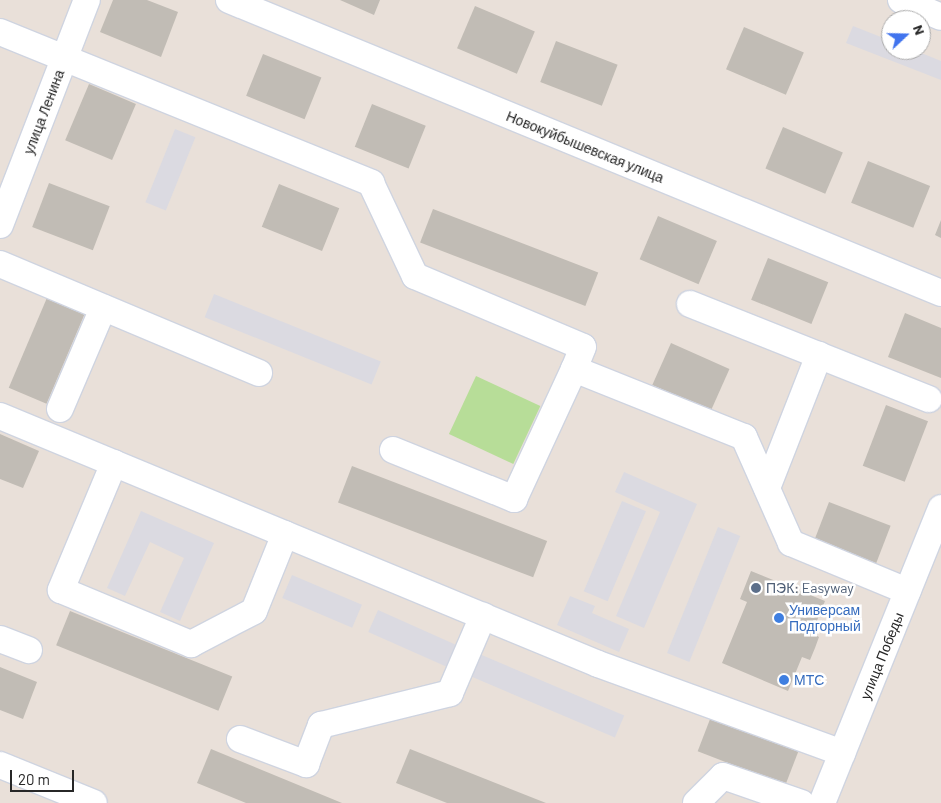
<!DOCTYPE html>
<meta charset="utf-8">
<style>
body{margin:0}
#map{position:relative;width:941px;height:803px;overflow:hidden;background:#e9e0d9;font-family:Barlow,sans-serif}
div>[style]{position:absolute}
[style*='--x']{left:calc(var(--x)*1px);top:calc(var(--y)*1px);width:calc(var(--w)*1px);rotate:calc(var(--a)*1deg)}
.industrial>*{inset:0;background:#dbdae1;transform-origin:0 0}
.green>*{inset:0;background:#b7dd98;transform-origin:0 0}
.building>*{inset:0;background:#c1bcb5;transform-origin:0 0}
.roads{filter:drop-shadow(1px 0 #cfd4e0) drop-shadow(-1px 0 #cfd4e0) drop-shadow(0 1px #cfd4e0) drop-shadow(0 -1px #cfd4e0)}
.minor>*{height:26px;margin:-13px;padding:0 13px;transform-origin:13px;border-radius:13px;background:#fff}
.dots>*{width:14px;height:14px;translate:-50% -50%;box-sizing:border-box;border:2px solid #fff;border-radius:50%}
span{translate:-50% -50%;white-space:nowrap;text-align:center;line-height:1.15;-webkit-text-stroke:5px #fff;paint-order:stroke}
.street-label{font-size:14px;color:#272727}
.service-label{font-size:14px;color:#4e5e75}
.left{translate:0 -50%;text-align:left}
.shop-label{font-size:14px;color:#366cbe}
.north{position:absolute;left:881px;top:10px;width:50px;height:50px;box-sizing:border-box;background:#fff;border:1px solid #a9a9a9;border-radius:50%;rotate:69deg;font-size:14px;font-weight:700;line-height:20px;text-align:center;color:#272727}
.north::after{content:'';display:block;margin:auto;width:18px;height:22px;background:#4174ee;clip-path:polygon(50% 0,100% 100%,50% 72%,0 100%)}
.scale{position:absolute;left:10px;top:770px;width:64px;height:22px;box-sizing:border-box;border:2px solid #272727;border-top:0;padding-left:6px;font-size:15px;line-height:18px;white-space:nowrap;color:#272727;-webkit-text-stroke:4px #fff;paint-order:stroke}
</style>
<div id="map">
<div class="industrial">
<div style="clip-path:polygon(853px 26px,891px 41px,891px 50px,914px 50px,941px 61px,941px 80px,846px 43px)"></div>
<div style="left:175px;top:129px;width:22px;height:79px;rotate:22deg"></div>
<div style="left:214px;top:294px;width:180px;height:25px;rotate:22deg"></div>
<div style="clip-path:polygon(624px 472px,697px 504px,644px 628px,616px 616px,660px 512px,615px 492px)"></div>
<div style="left:622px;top:501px;width:26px;height:98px;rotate:23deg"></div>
<div style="clip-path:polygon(141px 511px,214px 543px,180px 621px,160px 612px,184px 558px,150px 542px,125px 596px,107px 588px)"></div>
<div style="left:718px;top:527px;width:24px;height:136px;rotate:22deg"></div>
<div style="left:292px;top:575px;width:76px;height:25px;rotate:23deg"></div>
<div style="clip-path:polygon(570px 596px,595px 606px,592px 613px,629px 629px,619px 652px,557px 625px)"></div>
<div style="left:378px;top:610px;width:87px;height:24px;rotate:24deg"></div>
<div style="left:477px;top:653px;width:160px;height:24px;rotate:23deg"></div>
</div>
<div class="green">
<div style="left:476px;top:376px;width:71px;height:64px;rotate:25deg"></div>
</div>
<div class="building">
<div style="clip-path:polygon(113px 0,147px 0,178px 12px,161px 57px,100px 32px)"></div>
<div style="clip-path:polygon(340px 0,380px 0,374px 15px)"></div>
<div style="left:475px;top:6px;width:65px;height:46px;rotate:23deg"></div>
<div style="left:744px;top:27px;width:65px;height:46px;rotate:23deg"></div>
<div style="left:556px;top:41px;width:66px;height:44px;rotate:21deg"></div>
<div style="left:263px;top:54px;width:63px;height:45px;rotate:22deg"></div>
<div style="left:89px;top:84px;width:51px;height:61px;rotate:23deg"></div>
<div style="left:372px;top:104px;width:58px;height:46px;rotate:22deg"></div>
<div style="left:783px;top:127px;width:65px;height:45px;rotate:23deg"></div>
<div style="left:868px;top:161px;width:67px;height:45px;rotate:22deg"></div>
<div style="left:49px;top:183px;width:65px;height:47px;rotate:21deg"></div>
<div style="left:279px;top:184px;width:65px;height:46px;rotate:22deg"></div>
<div style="left:433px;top:209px;width:177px;height:36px;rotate:21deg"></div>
<div style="left:658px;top:216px;width:64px;height:47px;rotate:23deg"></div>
<div style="clip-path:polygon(941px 220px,941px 238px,935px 235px)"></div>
<div style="left:768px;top:258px;width:65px;height:45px;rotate:22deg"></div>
<div style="left:49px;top:293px;width:41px;height:103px;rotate:23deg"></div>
<div style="clip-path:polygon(905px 313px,941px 328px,941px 378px,888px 357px)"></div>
<div style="left:671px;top:343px;width:64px;height:46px;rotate:24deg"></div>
<div style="left:886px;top:405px;width:45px;height:65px;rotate:21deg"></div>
<div style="clip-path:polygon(0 434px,39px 451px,23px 488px,0 479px)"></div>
<div style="left:352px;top:466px;width:209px;height:39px;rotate:21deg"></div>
<div style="left:829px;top:502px;width:66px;height:46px;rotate:21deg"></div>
<div style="clip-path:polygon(751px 571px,825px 601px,812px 633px,819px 637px,815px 648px,810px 660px,802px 657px,788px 691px,722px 663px,747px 602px,740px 599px)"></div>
<div style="left:70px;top:611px;width:175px;height:37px;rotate:22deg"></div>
<div style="clip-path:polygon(0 667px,37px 682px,23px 719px,0 710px)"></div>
<div style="left:712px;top:714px;width:94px;height:40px;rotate:21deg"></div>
<div style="clip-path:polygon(211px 749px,342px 803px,246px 803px,197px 783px)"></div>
<div style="clip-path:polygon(410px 749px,546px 803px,447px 803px,396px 783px)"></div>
</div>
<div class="roads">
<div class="minor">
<div style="--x:229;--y:0;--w:770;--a:22.37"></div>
<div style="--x:901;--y:0;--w:43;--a:23"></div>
<div style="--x:0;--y:32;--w:401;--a:22.1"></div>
<div style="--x:371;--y:183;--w:103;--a:64.7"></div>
<div style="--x:415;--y:276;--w:182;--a:22.9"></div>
<div style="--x:583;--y:347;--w:24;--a:112"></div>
<div style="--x:0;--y:225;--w:241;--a:-68.9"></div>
<div style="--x:0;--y:264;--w:281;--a:22.8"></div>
<div style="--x:690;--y:304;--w:257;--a:21.7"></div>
<div style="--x:60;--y:409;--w:110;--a:-66.9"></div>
<div style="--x:0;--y:416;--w:647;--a:22.52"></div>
<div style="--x:598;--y:664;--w:260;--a:20"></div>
<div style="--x:393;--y:450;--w:131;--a:22"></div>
<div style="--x:514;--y:499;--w:143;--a:-65.2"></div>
<div style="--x:574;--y:369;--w:183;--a:21.8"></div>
<div style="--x:744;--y:437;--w:116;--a:66.1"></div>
<div style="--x:791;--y:543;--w:126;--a:22.5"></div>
<div style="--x:114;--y:463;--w:138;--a:112.7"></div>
<div style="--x:61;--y:590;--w:141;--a:22.6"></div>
<div style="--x:191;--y:644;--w:71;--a:-27.6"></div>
<div style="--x:254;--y:611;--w:83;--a:-68.1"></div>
<div style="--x:767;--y:488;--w:143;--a:-68.6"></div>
<div style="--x:0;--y:639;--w:31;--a:21"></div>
<div style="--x:240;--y:739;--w:71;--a:20.7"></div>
<div style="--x:306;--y:764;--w:42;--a:-69"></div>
<div style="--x:321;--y:725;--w:133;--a:-13.9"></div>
<div style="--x:450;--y:693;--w:84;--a:-66.8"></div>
<div style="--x:0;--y:765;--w:101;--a:22"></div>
<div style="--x:696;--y:803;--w:38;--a:-45"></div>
<div style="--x:723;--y:776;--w:83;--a:19.1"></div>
<div style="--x:822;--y:803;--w:318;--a:-68"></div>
</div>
</div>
<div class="dots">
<div style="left:756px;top:588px;background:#5c6f8a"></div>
<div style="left:779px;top:618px;background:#3f7fe0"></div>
<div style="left:784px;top:680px;background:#3f7fe0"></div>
</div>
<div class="street-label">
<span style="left:44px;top:112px;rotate:-69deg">улица Ленина</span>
<span style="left:585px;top:147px;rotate:22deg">Новокуйбышевская улица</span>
<span style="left:882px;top:656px;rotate:-68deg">улица Победы</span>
</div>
<div class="service-label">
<span class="left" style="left:766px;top:588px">ПЭК: Easyway</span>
</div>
<div class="shop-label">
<span class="left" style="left:789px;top:618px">Универсам<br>Подгорный</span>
<span class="left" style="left:794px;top:680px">МТС</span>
</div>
<div class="north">N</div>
<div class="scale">20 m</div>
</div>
